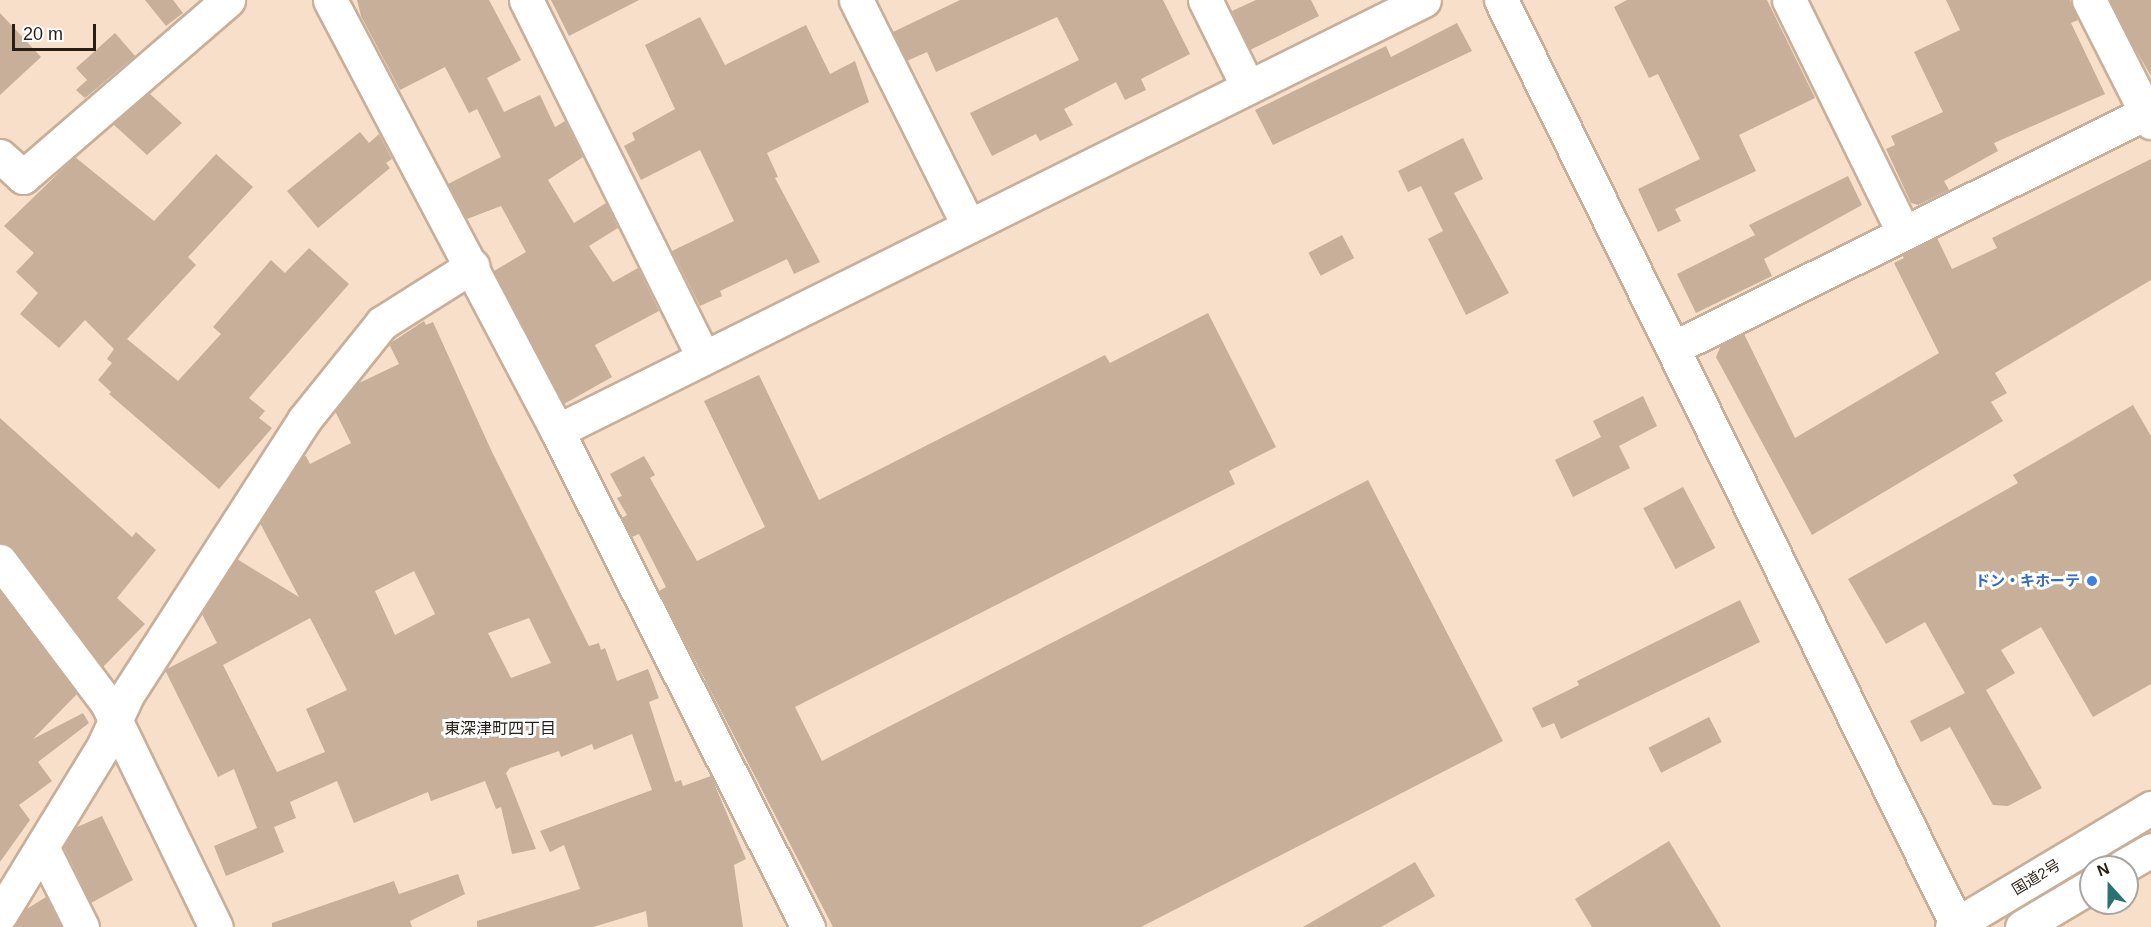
<!DOCTYPE html>
<meta charset="utf-8">
<style>
body{margin:0}
#map{position:relative;width:2151px;height:927px;overflow:hidden;background:#f8dfc9;font-family:Arial,"Noto Sans JP",sans-serif}
div>[style]{position:absolute}
[style*='--x']{left:calc(var(--x)*1px);top:calc(var(--y)*1px);width:calc(var(--w)*1px);rotate:calc(var(--a)*1deg)}
.building>*{inset:0;background:#c7af9a;transform-origin:0 0}
.roads{filter:drop-shadow(2px 0 #c7af9a) drop-shadow(-2px 0 #c7af9a) drop-shadow(0 2px #c7af9a) drop-shadow(0 -2px #c7af9a)}
.minor>*{height:33px;margin:-16.5px;padding:0 16.5px;transform-origin:16.5px;border-radius:16.5px;background:#fff}
.tertiary>*{height:33px;margin:-16.5px;padding:0 16.5px;transform-origin:16.5px;border-radius:16.5px;background:#fff}
.trunk>*{height:33px;margin:-16.5px;padding:0 16.5px;transform-origin:16.5px;border-radius:16.5px;background:#fff}
.dots>*{width:16px;height:16px;translate:-50% -50%;box-sizing:border-box;border:3px solid #fff;border-radius:50%}
span{translate:-50% -50%;white-space:nowrap;text-align:center;line-height:1.15;-webkit-text-stroke:6px #fff;paint-order:stroke}
.shop-label{font-size:15px;color:#366cbe;font-weight:700}
.right{translate:-100% -50%;text-align:right}
.street-label{font-size:15px;color:#271e17}
.neighbourhood-label{font-size:16px;color:#271e17}
.north{position:absolute;left:2079px;top:855px;width:60px;height:60px;box-sizing:border-box;background:#fff;border:2px solid #a9a5a2;border-radius:50%;rotate:339deg;font-size:16px;font-weight:700;line-height:24px;text-align:center;color:#271e17}
.north::after{content:'';display:block;margin:auto;width:21px;height:27px;background:#297373;clip-path:polygon(50% 0,100% 100%,50% 72%,0 100%)}
.scale{position:absolute;left:12px;top:24px;width:84px;height:27px;box-sizing:border-box;border:3px solid #271e17;border-top:0;padding-left:8px;font-size:18px;line-height:21px;white-space:nowrap;color:#271e17;-webkit-text-stroke:4px #fff;paint-order:stroke}
</style>
<div id="map">
<div class="building">
<div style="clip-path:polygon(145px 0,173px 0,183px 13px,166px 26px)"></div>
<div style="clip-path:polygon(357px 0,489px 0,521px 60px,487px 78px,504px 112px,540px 95px,555px 127px,565px 121px,583px 157px,548px 180px,574px 223px,606px 203px,618px 228px,589px 246px,613px 282px,638px 268px,659px 311px,595px 345px,612px 377px,564px 404px,494px 271px,526px 252px,501px 206px,467px 219px,448px 184px,501px 157px,477px 109px,469px 113px,445px 67px,400px 90px,361px 16px)"></div>
<div style="clip-path:polygon(551px 0,639px 0,569px 36px)"></div>
<div style="clip-path:polygon(960px 0,1163px 0,1190px 54px,1141px 79px,1146px 90px,1125px 100px,1116px 82px,1064px 109px,1073px 125px,1040px 141px,1036px 134px,992px 156px,970px 113px,1079px 60px,1057px 17px,936px 72px,927px 52px,907px 61px,893px 32px)"></div>
<div style="clip-path:polygon(1256px 0,1311px 0,1319px 16px,1250px 50px,1232px 11px)"></div>
<div style="clip-path:polygon(1627px 0,1767px 0,1815px 98px,1739px 135px,1756px 171px,1675px 209px,1681px 221px,1658px 232px,1638px 189px,1700px 159px,1658px 74px,1649px 78px,1614px 7px)"></div>
<div style="clip-path:polygon(1946px 0,2070px 0,2078px 20px,2071px 23px,2105px 94px,1994px 143px,1998px 151px,1944px 181px,1949px 190px,1918px 205px,1911px 203px,1886px 149px,1895px 145px,1891px 136px,1943px 112px,1914px 52px,1960px 30px)"></div>
<div style="clip-path:polygon(2110px 0,2151px 0,2151px 76px,2130px 40px)"></div>
<div style="clip-path:polygon(0 13px,41px 57px,0 95px)"></div>
<div style="clip-path:polygon(700px 17px,725px 65px,806px 25px,830px 74px,855px 61px,869px 102px,767px 153px,778px 177px,775px 178px,820px 262px,794px 274px,787px 259px,720px 291px,722px 296px,700px 306px,672px 251px,734px 221px,700px 150px,641px 180px,624px 146px,635px 140px,632px 133px,675px 109px,645px 45px)"></div>
<div style="clip-path:polygon(1457px 23px,1472px 51px,1273px 145px,1255px 110px,1386px 46px,1391px 57px)"></div>
<div style="clip-path:polygon(115px 33px,135px 56px,85px 98px,76px 90px,87px 80px,76px 68px)"></div>
<div style="clip-path:polygon(149px 93px,182px 123px,147px 155px,113px 124px)"></div>
<div style="clip-path:polygon(360px 132px,369px 143px,379px 134px,392px 159px,386px 163px,390px 168px,318px 228px,287px 191px)"></div>
<div style="clip-path:polygon(1463px 138px,1483px 179px,1454px 193px,1509px 293px,1466px 315px,1428px 239px,1443px 231px,1421px 186px,1408px 192px,1398px 171px)"></div>
<div style="clip-path:polygon(216px 154px,253px 187px,188px 257px,196px 265px,127px 339px,178px 381px,221px 334px,213px 327px,271px 260px,285px 273px,309px 248px,349px 284px,249px 398px,265px 411px,259px 418px,272px 428px,219px 489px,109px 394px,111px 392px,98px 380px,112px 363px,107px 359px,114px 349px,85px 320px,59px 348px,20px 314px,38px 293px,16px 272px,34px 253px,4px 226px,75px 157px,154px 221px)"></div>
<div style="clip-path:polygon(2151px 159px,2151px 280px,1995px 373px,2007px 393px,1991px 402px,2003px 421px,1812px 535px,1716px 357px,1721px 345px,1744px 334px,1795px 438px,1939px 353px,1894px 263px,1904px 258px,1902px 255px,1937px 238px,1952px 269px,1997px 248px,1992px 238px)"></div>
<div style="clip-path:polygon(1848px 176px,1862px 205px,1764px 259px,1772px 276px,1696px 313px,1677px 274px,1755px 235px,1749px 225px)"></div>
<div style="left:1342px;top:235px;width:26px;height:38px;rotate:62deg"></div>
<div style="clip-path:polygon(1208px 313px,1276px 447px,1229px 471px,1235px 484px,795px 707px,822px 761px,1368px 480px,1503px 741px,1141px 927px,833px 927px,659px 591px,666px 587px,639px 534px,632px 537px,622px 518px,627px 515px,617px 498px,622px 496px,610px 474px,644px 456px,655px 475px,650px 478px,697px 561px,765px 527px,704px 401px,759px 375px,819px 500px,1105px 355px,1110px 363px)"></div>
<div style="clip-path:polygon(evenodd,424px 321px,426px 325px,433px 322px,492px 452px,589px 646px,599px 643px,601px 650px,605px 648px,617px 681px,648px 669px,659px 698px,649px 702px,675px 782px,681px 780px,683px 786px,711px 776px,746px 859px,734px 865px,743px 927px,648px 927px,646px 911px,593px 927px,477px 927px,477px 921px,580px 889px,564px 845px,550px 852px,540px 831px,652px 790px,632px 734px,594px 750px,592px 744px,561px 757px,559px 751px,510px 768px,506px 773px,536px 849px,512px 854px,501px 807px,496px 809px,485px 781px,431px 801px,428px 792px,354px 823px,337px 781px,290px 802px,296px 818px,274px 827px,284px 852px,226px 876px,214px 846px,257px 828px,234px 769px,218px 777px,165px 670px,217px 643px,202px 614px,237px 559px,299px 597px,260px 523px,302px 457px,306px 456px,310px 464px,351px 443px,335px 411px,357px 384px,399px 364px,389px 344px,424px 321px,414px 571px,435px 614px,395px 635px,375px 591px,414px 571px,424px 321px,310px 618px,347px 690px,306px 709px,325px 752px,277px 772px,223px 665px,310px 618px,424px 321px,529px 618px,551px 663px,511px 678px,488px 633px,529px 618px)"></div>
<div style="clip-path:polygon(1643px 396px,1657px 426px,1619px 446px,1630px 468px,1573px 497px,1555px 460px,1601px 437px,1593px 421px)"></div>
<div style="clip-path:polygon(2133px 405px,2151px 436px,2151px 684px,2093px 717px,2041px 627px,2001px 650px,2015px 673px,1986px 690px,2042px 788px,2008px 806px,1993px 805px,1950px 727px,1921px 742px,1910px 721px,1965px 693px,1925px 622px,1886px 644px,1848px 579px,2018px 483px,2013px 475px)"></div>
<div style="clip-path:polygon(0 418px,132px 537px,136px 532px,156px 550px,117px 598px,145px 624px,103px 667px,15px 550px,0 543px)"></div>
<div style="left:1683px;top:487px;width:69px;height:45px;rotate:62deg"></div>
<div style="clip-path:polygon(0 592px,77px 694px,33px 739px,83px 713px,89px 723px,38px 762px,52px 781px,19px 805px,30px 820px,0 862px)"></div>
<div style="clip-path:polygon(1740px 600px,1760px 642px,1561px 739px,1554px 723px,1542px 728px,1532px 708px,1579px 685px,1577px 681px)"></div>
<div style="left:1709px;top:717px;width:28px;height:68px;rotate:63deg"></div>
<div style="clip-path:polygon(102px 816px,133px 880px,91px 903px,64px 847px,75px 828px)"></div>
<div style="clip-path:polygon(1669px 841px,1721px 927px,1592px 927px,1575px 899px)"></div>
<div style="clip-path:polygon(1415px 862px,1435px 896px,1381px 927px,1303px 927px)"></div>
<div style="clip-path:polygon(458px 874px,465px 894px,410px 921px,412px 927px,272px 927px,272px 923px,394px 881px,399px 894px)"></div>
<div style="clip-path:polygon(46px 897px,61px 927px,14px 927px,25px 910px)"></div>
</div>
<div class="roads">
<div class="minor">
<div style="--x:330;--y:0;--w:487;--a:62.2"></div>
<div style="--x:557;--y:431;--w:556;--a:63.16"></div>
<div style="--x:526;--y:0;--w:398;--a:63.6"></div>
<div style="--x:856;--y:0;--w:251;--a:63.5"></div>
<div style="--x:1205;--y:0;--w:97;--a:63.7"></div>
<div style="--x:1789;--y:0;--w:258;--a:63.8"></div>
<div style="--x:2089;--y:0;--w:137;--a:63.1"></div>
<div style="--x:0;--y:156;--w:31;--a:42"></div>
<div style="--x:23;--y:177;--w:271;--a:-40.8"></div>
<div style="--x:1673;--y:348;--w:528;--a:-26.42"></div>
<div style="--x:557;--y:431;--w:968;--a:-26.43"></div>
<div style="--x:0;--y:561;--w:178;--a:53"></div>
<div style="--x:107;--y:703;--w:249;--a:64.1"></div>
<div style="--x:43;--y:849;--w:87;--a:63.4"></div>
<div style="--x:0;--y:915;--w:199;--a:-58.5"></div>
<div style="--x:104;--y:745;--w:55;--a:-65.3"></div>
<div style="--x:127;--y:695;--w:327;--a:-57.2"></div>
<div style="--x:304;--y:420;--w:124;--a:-51.2"></div>
<div style="--x:382;--y:323;--w:107;--a:-32.3"></div>
</div>
<div class="tertiary">
<div style="--x:1501;--y:0;--w:1034;--a:63.76"></div>
</div>
<div class="trunk">
<div style="--x:2122;--y:867;--w:34;--a:-30"></div>
<div style="--x:1952;--y:927;--w:232;--a:-30.9"></div>
<div style="--x:2022;--y:927;--w:80;--a:-30.7"></div>
</div>
</div>
<div class="dots">
<div style="left:2092px;top:581px;background:#3f7fe0"></div>
</div>
<div class="shop-label">
<span class="right" style="left:2080px;top:581px">ドン・キホーテ</span>
</div>
<div class="street-label">
<span style="left:2036px;top:877px;rotate:-31deg">国道2号</span>
</div>
<div class="neighbourhood-label">
<span style="left:500px;top:729px">東深津町四丁目</span>
</div>
<div class="north">N</div>
<div class="scale">20 m</div>
</div>
